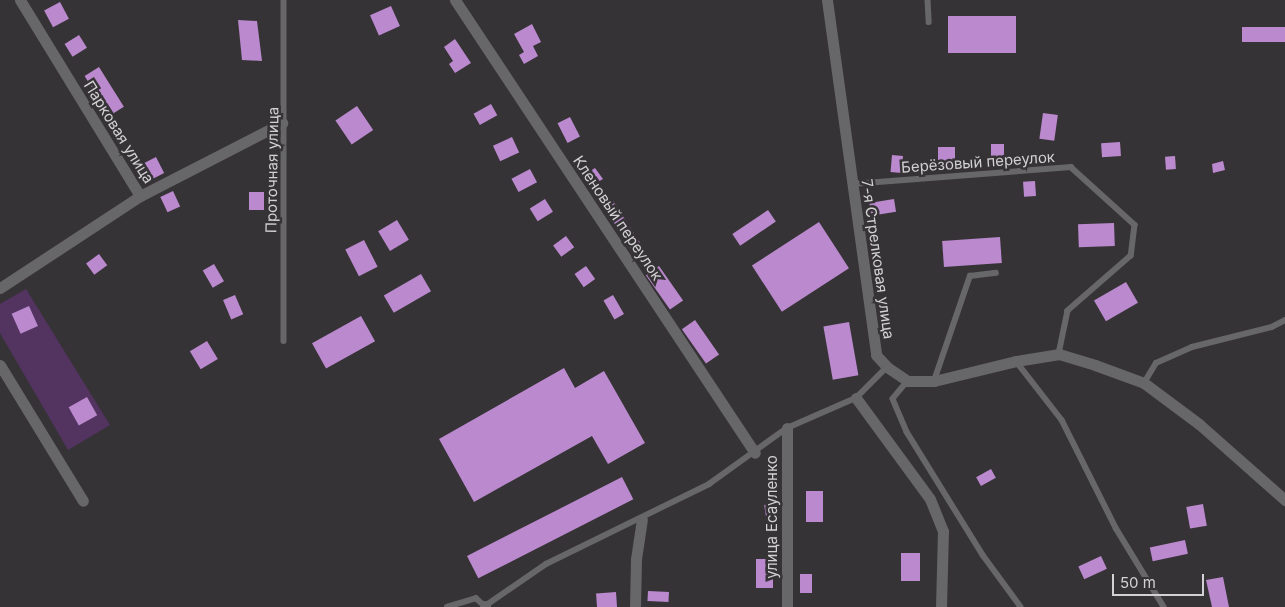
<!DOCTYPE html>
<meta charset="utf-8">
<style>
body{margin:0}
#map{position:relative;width:1285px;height:607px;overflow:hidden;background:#363336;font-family:Inter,sans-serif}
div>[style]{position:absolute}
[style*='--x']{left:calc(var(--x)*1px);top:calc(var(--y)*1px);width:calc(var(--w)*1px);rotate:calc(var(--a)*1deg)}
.green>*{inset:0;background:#533360}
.building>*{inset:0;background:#ba89ce;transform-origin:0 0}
.lane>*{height:5.5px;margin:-2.75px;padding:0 2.75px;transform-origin:2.75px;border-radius:2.75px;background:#676668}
.street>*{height:11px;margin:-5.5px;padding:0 5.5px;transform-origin:5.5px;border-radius:5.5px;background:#676668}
span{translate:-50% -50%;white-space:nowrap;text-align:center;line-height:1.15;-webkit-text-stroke:5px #363336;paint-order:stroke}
.street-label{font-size:15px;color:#d3d1d3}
.scale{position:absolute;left:1112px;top:574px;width:92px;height:22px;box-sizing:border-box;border:2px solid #d3d1d3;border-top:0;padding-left:6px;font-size:15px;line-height:18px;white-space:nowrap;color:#d3d1d3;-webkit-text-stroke:4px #363336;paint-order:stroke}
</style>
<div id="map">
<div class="green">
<div style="clip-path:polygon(26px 289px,110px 425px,68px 450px,0 333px,0 304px)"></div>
</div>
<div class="building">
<div style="left:60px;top:2px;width:19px;height:18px;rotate:62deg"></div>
<div style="left:391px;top:6px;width:22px;height:23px;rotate:66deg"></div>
<div style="left:948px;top:16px;width:68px;height:37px"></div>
<div style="clip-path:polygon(238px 20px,257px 21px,262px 61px,242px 60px)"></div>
<div style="clip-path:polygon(532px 24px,541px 42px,533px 46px,538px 56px,524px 64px,519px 55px,524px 52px,514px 34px)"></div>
<div style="left:1285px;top:27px;width:15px;height:43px;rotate:90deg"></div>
<div style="left:79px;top:35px;width:15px;height:17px;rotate:58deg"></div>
<div style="clip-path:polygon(455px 39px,471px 63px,455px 73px,449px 64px,453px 61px,444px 47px)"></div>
<div style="left:99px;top:67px;width:47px;height:17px;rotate:58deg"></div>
<div style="left:491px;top:104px;width:13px;height:20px;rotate:61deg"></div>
<div style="left:357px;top:106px;width:29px;height:26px;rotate:56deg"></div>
<div style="left:1043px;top:113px;width:15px;height:26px;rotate:8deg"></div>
<div style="left:570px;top:117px;width:22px;height:14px;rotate:63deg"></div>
<div style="left:512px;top:137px;width:17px;height:21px;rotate:65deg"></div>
<div style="left:1120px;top:142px;width:14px;height:19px;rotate:86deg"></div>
<div style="left:991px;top:144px;width:13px;height:16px"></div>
<div style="left:938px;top:147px;width:17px;height:17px"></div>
<div style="left:892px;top:155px;width:11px;height:17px;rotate:5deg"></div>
<div style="left:1175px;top:156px;width:13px;height:10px;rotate:86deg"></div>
<div style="left:156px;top:157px;width:18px;height:17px;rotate:63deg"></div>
<div style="clip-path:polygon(1223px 161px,1225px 170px,1213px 173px,1212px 164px)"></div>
<div style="clip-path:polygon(595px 168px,603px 179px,593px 185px,585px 174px)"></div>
<div style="left:530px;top:169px;width:15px;height:21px;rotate:62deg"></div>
<div style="left:1035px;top:181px;width:15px;height:12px;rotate:86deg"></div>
<div style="left:173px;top:191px;width:17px;height:14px;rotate:65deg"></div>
<div style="left:249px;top:192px;width:15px;height:18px"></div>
<div style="left:545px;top:199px;width:15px;height:18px;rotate:58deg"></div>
<div style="left:894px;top:199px;width:13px;height:25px;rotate:81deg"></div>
<div style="left:613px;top:201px;width:50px;height:11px;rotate:57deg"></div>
<div style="left:768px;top:210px;width:14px;height:43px;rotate:56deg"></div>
<div style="left:397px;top:220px;width:23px;height:22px;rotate:59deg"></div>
<div style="left:819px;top:222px;width:55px;height:80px;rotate:57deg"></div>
<div style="left:1114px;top:223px;width:23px;height:36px;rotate:88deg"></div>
<div style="left:566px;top:236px;width:14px;height:16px;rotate:54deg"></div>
<div style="left:1000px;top:237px;width:26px;height:58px;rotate:86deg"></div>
<div style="left:364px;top:240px;width:30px;height:21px;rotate:63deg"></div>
<div style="left:99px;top:254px;width:14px;height:16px;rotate:54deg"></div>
<div style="left:214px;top:264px;width:20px;height:13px;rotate:60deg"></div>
<div style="left:586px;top:266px;width:16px;height:14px;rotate:55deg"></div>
<div style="left:659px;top:266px;width:42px;height:16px;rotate:55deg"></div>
<div style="left:421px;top:274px;width:20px;height:43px;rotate:60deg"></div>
<div style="left:1126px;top:282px;width:24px;height:37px;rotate:60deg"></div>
<div style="left:235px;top:295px;width:21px;height:13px;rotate:67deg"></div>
<div style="left:613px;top:295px;width:22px;height:11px;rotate:60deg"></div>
<div style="left:29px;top:306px;width:22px;height:19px;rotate:66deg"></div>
<div style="left:361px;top:316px;width:29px;height:56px;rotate:61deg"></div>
<div style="left:695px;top:320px;width:42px;height:16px;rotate:55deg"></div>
<div style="left:849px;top:322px;width:54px;height:26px;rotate:80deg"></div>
<div style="left:207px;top:341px;width:21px;height:20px;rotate:59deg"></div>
<div style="clip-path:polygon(564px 368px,575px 388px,604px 371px,645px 443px,608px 464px,592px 436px,474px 502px,439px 439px)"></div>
<div style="left:87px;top:397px;width:21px;height:21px;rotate:61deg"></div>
<div style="left:991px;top:469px;width:10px;height:17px;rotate:61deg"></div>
<div style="left:622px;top:477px;width:25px;height:174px;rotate:63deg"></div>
<div style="left:806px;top:491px;width:17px;height:31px"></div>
<div style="left:776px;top:503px;width:12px;height:12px;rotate:81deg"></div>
<div style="left:1203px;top:504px;width:22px;height:17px;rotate:80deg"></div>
<div style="left:1185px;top:540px;width:14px;height:36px;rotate:78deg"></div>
<div style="left:901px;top:553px;width:19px;height:28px"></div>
<div style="left:1101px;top:556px;width:14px;height:25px;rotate:65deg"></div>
<div style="left:756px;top:559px;width:17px;height:29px"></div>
<div style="left:800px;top:574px;width:12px;height:19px"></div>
<div style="clip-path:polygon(1223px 577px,1229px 607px,1212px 607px,1206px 580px)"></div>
<div style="left:648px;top:591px;width:21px;height:10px;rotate:3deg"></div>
<div style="left:616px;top:592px;width:15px;height:20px;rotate:86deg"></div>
</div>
<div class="lane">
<div style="--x:284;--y:0;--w:341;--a:90"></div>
<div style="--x:928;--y:0;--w:22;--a:87"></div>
<div style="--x:852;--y:184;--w:220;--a:-4.4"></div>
<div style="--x:1071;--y:167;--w:86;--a:42.2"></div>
<div style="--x:1135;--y:225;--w:31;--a:97"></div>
<div style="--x:1131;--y:256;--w:84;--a:138.9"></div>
<div style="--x:1068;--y:311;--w:44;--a:101.8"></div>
<div style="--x:1016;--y:361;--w:75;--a:52.1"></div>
<div style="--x:1062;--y:420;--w:121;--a:63.4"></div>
<div style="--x:1116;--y:528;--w:92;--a:58.7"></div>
<div style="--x:908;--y:381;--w:23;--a:130"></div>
<div style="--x:893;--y:399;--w:36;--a:67"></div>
<div style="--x:907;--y:432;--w:145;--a:58.3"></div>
<div style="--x:983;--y:555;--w:64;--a:53.8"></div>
<div style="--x:934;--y:381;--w:111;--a:-71.1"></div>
<div style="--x:970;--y:276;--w:26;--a:-7"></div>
<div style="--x:1144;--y:383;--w:23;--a:-59"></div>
<div style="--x:1156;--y:363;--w:39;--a:-24"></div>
<div style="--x:1192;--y:347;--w:82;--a:-14"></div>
<div style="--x:1272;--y:327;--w:15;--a:-28"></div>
<div style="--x:447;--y:607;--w:30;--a:-17"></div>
<div style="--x:476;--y:598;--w:12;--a:42"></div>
<div style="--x:485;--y:606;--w:74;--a:-34.5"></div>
<div style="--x:546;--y:564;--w:182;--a:-26.1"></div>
<div style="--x:709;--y:484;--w:96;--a:-35.7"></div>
<div style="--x:787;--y:428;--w:75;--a:-23.5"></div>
<div style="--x:856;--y:398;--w:44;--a:-45"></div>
</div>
<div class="street">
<div style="--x:20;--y:0;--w:230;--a:58.5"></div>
<div style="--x:140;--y:196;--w:160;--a:-27.2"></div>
<div style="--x:455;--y:0;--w:543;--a:56.49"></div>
<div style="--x:827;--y:0;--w:358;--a:82.1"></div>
<div style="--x:876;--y:355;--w:16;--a:47"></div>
<div style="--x:887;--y:367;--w:25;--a:34"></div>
<div style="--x:908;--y:381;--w:26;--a:0"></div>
<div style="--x:934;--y:381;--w:84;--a:-13.7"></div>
<div style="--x:1016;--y:361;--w:44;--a:-9.2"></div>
<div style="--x:1059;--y:354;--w:38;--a:17"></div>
<div style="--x:1095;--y:365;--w:52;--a:20.2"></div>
<div style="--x:1144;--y:383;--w:69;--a:36.7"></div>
<div style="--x:1199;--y:424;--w:115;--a:41.5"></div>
<div style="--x:0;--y:288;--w:168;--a:-33.3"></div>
<div style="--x:0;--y:365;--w:159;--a:58.6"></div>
<div style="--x:856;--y:398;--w:125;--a:53.8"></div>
<div style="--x:930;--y:499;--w:35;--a:68"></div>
<div style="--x:943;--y:531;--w:76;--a:91.5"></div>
<div style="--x:485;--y:607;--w:1;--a:-90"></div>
<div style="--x:635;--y:607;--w:48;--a:-88.8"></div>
<div style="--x:636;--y:559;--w:40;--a:-81.5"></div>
<div style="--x:787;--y:607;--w:179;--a:-90"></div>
</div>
<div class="street-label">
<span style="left:119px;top:132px;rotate:58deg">Парковая улица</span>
<span style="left:978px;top:162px;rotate:-4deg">Берёзовый переулок</span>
<span style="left:272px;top:170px;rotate:-89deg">Проточная улица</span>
<span style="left:618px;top:218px;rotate:56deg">Кленовый переулок</span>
<span style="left:878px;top:259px;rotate:82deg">7-я Стрелковая улица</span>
<span style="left:772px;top:517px;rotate:-90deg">улица Есауленко</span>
</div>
<div class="scale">50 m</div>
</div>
